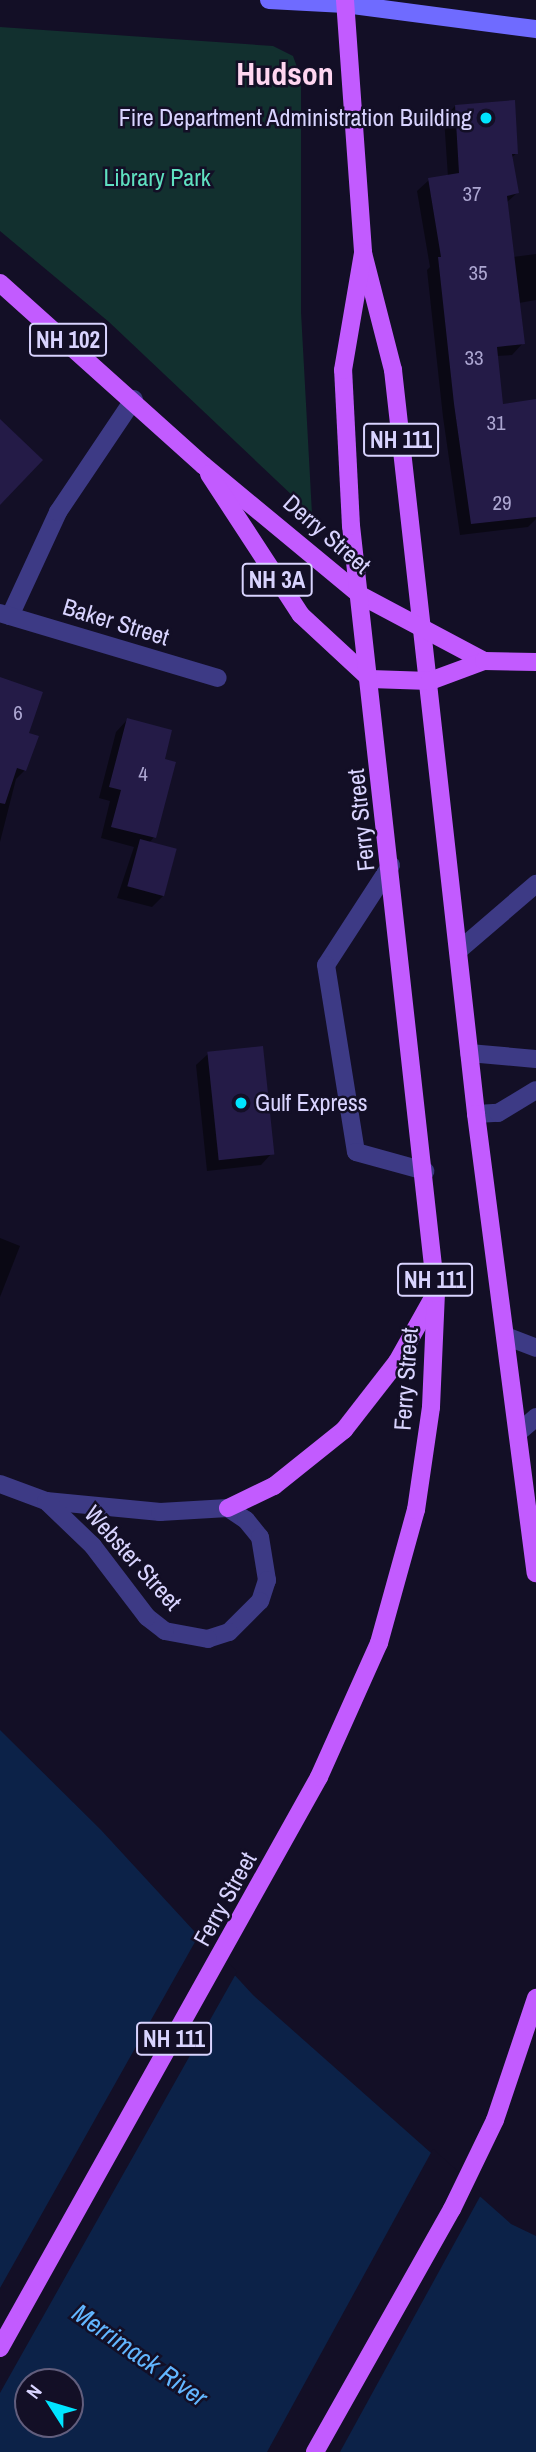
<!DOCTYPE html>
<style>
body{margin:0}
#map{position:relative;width:536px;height:2452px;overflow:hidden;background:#130f26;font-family:"Archivo Narrow",sans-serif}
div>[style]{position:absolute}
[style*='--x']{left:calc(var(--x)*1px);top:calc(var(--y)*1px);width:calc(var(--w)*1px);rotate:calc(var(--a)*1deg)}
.green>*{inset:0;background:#12302f}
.water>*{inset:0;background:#0c2248}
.pier>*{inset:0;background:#130f26}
.shadow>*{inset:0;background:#0007}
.building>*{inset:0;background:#241b47;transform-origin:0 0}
.lane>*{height:18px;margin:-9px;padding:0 9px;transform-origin:9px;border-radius:9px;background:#3d3a85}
.street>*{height:18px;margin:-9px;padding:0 9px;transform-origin:9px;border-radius:9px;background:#3d3a85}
.secondary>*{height:18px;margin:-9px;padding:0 9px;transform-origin:9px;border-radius:9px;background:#6f6bff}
.primary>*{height:18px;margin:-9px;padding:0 9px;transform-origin:9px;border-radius:9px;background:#c25bff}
.dots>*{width:19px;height:19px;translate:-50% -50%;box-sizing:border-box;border:4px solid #130f26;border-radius:50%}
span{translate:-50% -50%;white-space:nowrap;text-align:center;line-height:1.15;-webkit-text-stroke:5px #130f26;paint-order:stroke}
.number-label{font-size:21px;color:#aca6d1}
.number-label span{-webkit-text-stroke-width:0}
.shield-label span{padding:2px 5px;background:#130f26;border:2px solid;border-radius:5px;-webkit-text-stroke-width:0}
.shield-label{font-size:23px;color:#d9d4ff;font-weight:700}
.poi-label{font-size:24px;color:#d9d4ff}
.right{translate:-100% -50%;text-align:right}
.left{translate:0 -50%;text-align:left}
.park-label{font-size:24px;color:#5fe0c0}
.street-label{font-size:24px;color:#d9d4ff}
.water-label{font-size:26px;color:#62b6ff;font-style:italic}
.district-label{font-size:32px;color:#ffd6f0;font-weight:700}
.north{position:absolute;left:14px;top:2368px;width:70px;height:70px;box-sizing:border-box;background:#130f26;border:2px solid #625e7d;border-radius:50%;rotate:307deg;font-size:19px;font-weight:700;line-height:28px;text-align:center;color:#d9d4ff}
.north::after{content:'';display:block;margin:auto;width:24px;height:32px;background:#00e5ff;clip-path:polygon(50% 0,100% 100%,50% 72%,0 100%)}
</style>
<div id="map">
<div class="green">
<div style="clip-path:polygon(0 27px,273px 46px,293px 56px,301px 78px,301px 312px,312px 514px,109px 322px,0 231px)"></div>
</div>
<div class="water">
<div style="clip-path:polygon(evenodd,0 1730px,101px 1830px,253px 1995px,511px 2224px,536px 2236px,536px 2452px,0 2452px,0 1730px,28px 2382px,70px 2382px,70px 2424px,28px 2424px,28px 2382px)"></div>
</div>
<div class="pier">
<div style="clip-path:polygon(200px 1933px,237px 1972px,0 2393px,0 2288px)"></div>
<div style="clip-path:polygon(433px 2149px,482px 2193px,340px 2452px,267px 2452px)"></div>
</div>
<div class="shadow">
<div style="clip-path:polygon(455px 106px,517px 153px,511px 158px,517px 193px,506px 203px,513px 257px,536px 254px,536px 300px,519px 303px,523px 343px,512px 355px,496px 356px,501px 406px,536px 401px,536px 519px,528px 527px,460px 535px,443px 417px,427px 270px,430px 267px,417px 191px,429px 180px,448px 177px,444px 118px)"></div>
<div style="clip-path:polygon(0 679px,27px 734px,25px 770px,16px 779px,0 842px)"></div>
<div style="clip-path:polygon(127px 720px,163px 760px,154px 837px,149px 843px,175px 850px,163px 896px,152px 907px,117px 898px,134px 847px,101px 838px,110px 801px,99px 798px,116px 732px)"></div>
<div style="clip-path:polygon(208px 1054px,272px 1153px,261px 1165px,207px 1171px,196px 1065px)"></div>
<div style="clip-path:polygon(0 1238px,20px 1246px,0 1297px)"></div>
</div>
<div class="building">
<div style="clip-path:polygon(515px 100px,518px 154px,512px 154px,519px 193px,507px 196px,525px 344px,497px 347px,503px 404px,536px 399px,536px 517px,471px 524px,454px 404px,438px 257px,441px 257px,428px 178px,459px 173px,455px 105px)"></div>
<div style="clip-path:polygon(0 419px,43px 460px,0 505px)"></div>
<div style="clip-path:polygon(0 677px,43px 692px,29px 733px,39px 736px,26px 771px,17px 768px,5px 804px,0 803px)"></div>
<div style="clip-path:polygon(127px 718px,172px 730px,165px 759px,176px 762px,156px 838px,111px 827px,121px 790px,109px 787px)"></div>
<div style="left:140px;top:839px;width:38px;height:49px;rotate:15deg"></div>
<div style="left:263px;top:1046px;width:109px;height:56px;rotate:84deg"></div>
</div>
<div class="lane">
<div style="--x:10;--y:616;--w:115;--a:-65.2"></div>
<div style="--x:58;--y:512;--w:136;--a:-56.1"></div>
<div style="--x:391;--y:865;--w:119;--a:123"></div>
<div style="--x:326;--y:965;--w:189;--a:80.9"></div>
<div style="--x:356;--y:1152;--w:72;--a:15.4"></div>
<div style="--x:458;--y:951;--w:103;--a:-40.7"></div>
<div style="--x:469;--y:1053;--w:67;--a:5.1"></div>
<div style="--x:476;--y:1114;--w:22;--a:-3"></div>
<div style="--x:498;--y:1113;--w:44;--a:-31.2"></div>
</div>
<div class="street">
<div style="--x:0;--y:613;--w:227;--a:16.6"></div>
<div style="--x:508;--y:1337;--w:30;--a:21"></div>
<div style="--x:519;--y:1432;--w:23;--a:-41"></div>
<div style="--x:0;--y:1484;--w:49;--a:20.3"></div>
<div style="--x:46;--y:1501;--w:115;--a:5.5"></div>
<div style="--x:160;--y:1512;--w:68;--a:-3.4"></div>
<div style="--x:228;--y:1508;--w:22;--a:34"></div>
<div style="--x:246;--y:1520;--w:22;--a:51"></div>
<div style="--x:260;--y:1537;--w:44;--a:80.8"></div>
<div style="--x:267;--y:1580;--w:22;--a:108"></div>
<div style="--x:260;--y:1601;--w:44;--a:135"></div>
<div style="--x:229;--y:1632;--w:22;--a:162"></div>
<div style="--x:208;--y:1639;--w:44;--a:-169.5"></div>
<div style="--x:165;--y:1631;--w:23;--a:-142"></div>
<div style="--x:147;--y:1617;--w:89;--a:-127.3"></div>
<div style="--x:93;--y:1546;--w:65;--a:-136.2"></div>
</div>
<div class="secondary">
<div style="--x:269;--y:0;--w:76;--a:3"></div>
<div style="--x:345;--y:4;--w:193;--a:7.5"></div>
</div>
<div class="primary">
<div style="--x:345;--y:0;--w:254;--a:85.9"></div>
<div style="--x:363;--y:253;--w:121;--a:75.6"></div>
<div style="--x:393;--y:370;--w:749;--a:83.63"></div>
<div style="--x:476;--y:1114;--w:463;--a:82.6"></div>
<div style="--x:0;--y:283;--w:273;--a:41.9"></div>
<div style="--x:203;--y:465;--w:204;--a:39.6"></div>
<div style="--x:360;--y:595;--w:140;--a:28"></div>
<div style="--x:209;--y:474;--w:168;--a:56.9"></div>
<div style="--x:301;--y:615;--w:94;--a:42.8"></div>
<div style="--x:370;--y:679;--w:60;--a:1.9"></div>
<div style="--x:430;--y:681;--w:58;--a:-20.3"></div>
<div style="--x:484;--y:661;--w:52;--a:1.1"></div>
<div style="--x:228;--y:1508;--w:51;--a:-25.6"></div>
<div style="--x:274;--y:1486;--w:90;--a:-38.7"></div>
<div style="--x:344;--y:1430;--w:86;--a:-52.1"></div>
<div style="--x:397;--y:1362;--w:76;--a:-60.7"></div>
<div style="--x:0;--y:2348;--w:654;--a:-60.81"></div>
<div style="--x:319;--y:1777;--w:147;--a:-65.9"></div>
<div style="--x:379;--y:1643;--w:138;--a:-74.5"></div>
<div style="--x:416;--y:1510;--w:104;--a:-81.7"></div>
<div style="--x:431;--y:1407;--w:114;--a:-87.5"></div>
<div style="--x:436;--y:1293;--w:772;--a:-96.32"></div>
<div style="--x:351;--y:526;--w:156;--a:-92.9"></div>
<div style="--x:343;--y:370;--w:119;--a:-80.3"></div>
<div style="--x:315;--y:2452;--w:279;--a:-60.6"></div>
<div style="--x:452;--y:2209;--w:99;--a:-64.2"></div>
<div style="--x:495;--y:2120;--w:129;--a:-71.4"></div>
</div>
<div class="dots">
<div style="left:486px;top:118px;background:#00e5ff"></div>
<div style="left:241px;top:1103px;background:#00e5ff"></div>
</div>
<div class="number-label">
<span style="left:472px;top:194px">37</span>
<span style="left:478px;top:273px">35</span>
<span style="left:474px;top:358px">33</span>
<span style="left:496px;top:423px">31</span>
<span style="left:502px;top:503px">29</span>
<span style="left:18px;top:713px">6</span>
<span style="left:143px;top:774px">4</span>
</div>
<div class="shield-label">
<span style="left:68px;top:340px">NH 102</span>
<span style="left:401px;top:440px">NH 111</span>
<span style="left:277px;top:580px">NH 3A</span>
<span style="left:435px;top:1280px">NH 111</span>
<span style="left:174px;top:2039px">NH 111</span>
</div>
<div class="poi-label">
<span class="right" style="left:472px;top:118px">Fire Department Administration Building</span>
<span class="left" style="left:255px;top:1103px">Gulf Express</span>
</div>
<div class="park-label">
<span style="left:157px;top:178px">Library Park</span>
</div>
<div class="street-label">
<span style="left:327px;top:534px;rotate:41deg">Derry Street</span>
<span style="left:116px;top:622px;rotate:17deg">Baker Street</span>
<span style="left:361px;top:820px;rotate:-96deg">Ferry Street</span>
<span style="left:406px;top:1379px;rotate:-86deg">Ferry Street</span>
<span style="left:133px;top:1558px;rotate:48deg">Webster Street</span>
<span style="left:225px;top:1899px;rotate:-61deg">Ferry Street</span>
</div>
<div class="water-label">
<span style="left:140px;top:2355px;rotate:35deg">Merrimack River</span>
</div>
<div class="district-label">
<span style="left:285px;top:74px">Hudson</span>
</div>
<div class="north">N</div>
</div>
